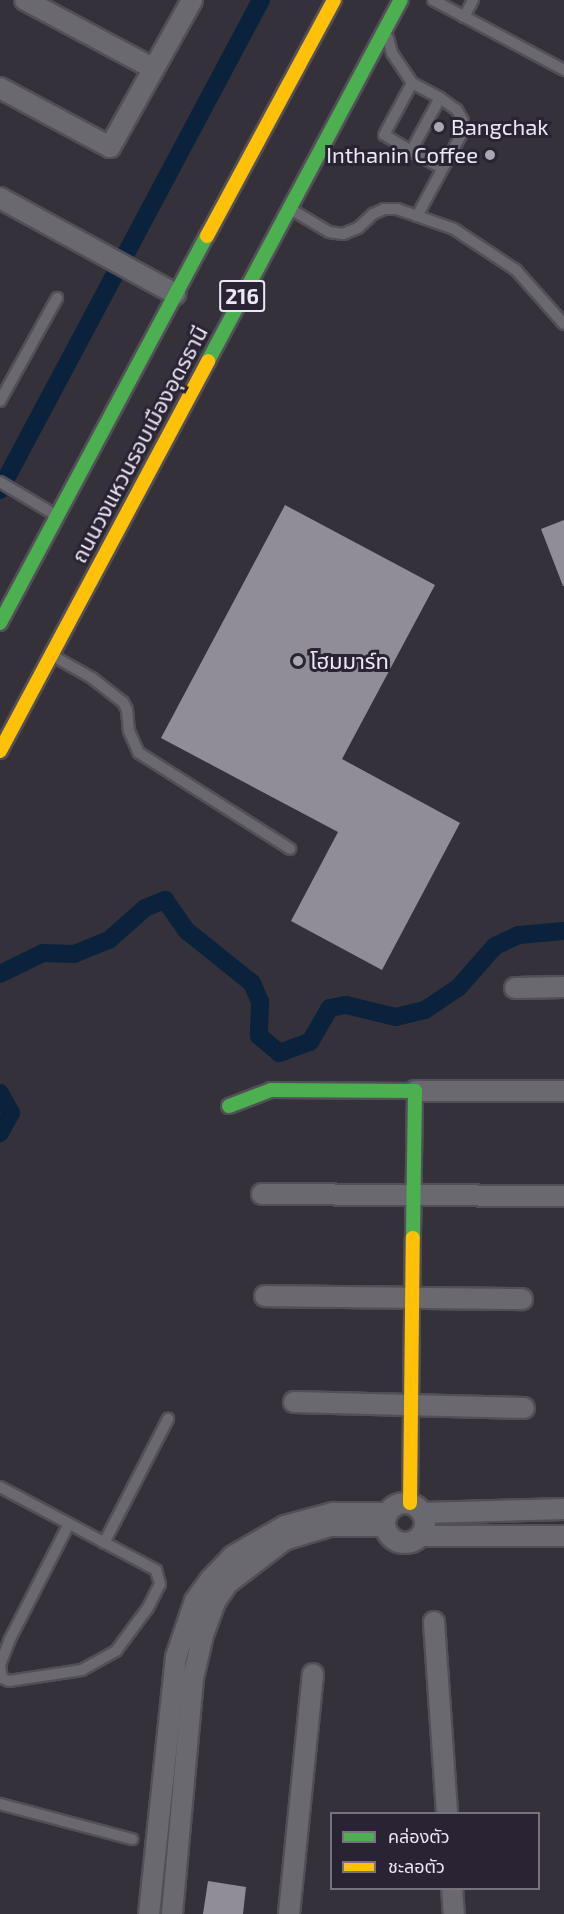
<!DOCTYPE html>
<meta charset="utf-8">
<style>
body{margin:0}
#map{position:relative;width:564px;height:1914px;overflow:hidden;background:#35313a;font-family:"Exo 2","Noto Sans Thai",sans-serif}
div>[style]{position:absolute}
[style*='--x']{left:calc(var(--x)*1px);top:calc(var(--y)*1px);width:calc(var(--w)*1px);rotate:calc(var(--a)*1deg)}
.canal>*{height:18px;margin:-9px;padding:0 9px;transform-origin:9px;border-radius:9px;background:#0b223c}
.building>*{inset:0;background:#918d96}
.roads{filter:drop-shadow(2px 0 #534f58) drop-shadow(-2px 0 #534f58) drop-shadow(0 2px #534f58) drop-shadow(0 -2px #534f58)}
.lane>*{height:10px;margin:-5px;padding:0 5px;transform-origin:5px;border-radius:5px;background:#6b6970}
.street>*{height:20px;margin:-10px;padding:0 10px;transform-origin:10px;border-radius:10px;background:#6b6970}
.street>.ring{margin:-10px;padding:0;box-sizing:content-box;background:none;border:20px solid #6b6970;border-radius:50%}
.fast>*{height:14px;margin:-7px;padding:0 7px;transform-origin:7px;border-radius:7px;background:#4caf50}
.slow>*{height:14px;margin:-7px;padding:0 7px;transform-origin:7px;border-radius:7px;background:#ffc107}
.dots>*{width:16px;height:16px;translate:-50% -50%;box-sizing:border-box;border:3px solid #2a2334;border-radius:50%}
span{translate:-50% -50%;white-space:nowrap;text-align:center;line-height:1.15;-webkit-text-stroke:6px #2a2334;paint-order:stroke}
.shield-label span{padding:2px 4px;background:#2a2334;border:2px solid;border-radius:4px;-webkit-text-stroke-width:0}
.shield-label{font-size:21px;color:#ece8f3;font-weight:700}
.poi-label{font-size:22px;color:#ece8f3}
.left{translate:0 -50%;text-align:left}
.right{translate:-100% -50%;text-align:right}
.street-label{font-size:22px;color:#ece8f3}
.legend{position:absolute;left:330px;top:1812px;width:210px;height:78px;box-sizing:border-box;background:#2a2334;border:2px solid #787280;margin:0;padding:8px 10px;list-style:none;font-size:18px;color:#ece8f3}
.legend li{display:flex;align-items:center;gap:12px;height:30px}
.legend b{width:30px;border:2px solid #787280}
</style>
<div id="map">
<div class="canal">
<div style="--x:0;--y:490;--w:555;--a:-61.96"></div>
<div style="--x:0;--y:974;--w:48;--a:-26"></div>
<div style="--x:43;--y:953;--w:31;--a:2"></div>
<div style="--x:74;--y:954;--w:38;--a:-22"></div>
<div style="--x:109;--y:940;--w:48;--a:-41.6"></div>
<div style="--x:145;--y:908;--w:22;--a:-22"></div>
<div style="--x:165;--y:900;--w:38;--a:55"></div>
<div style="--x:187;--y:931;--w:83;--a:38.7"></div>
<div style="--x:252;--y:983;--w:21;--a:67"></div>
<div style="--x:260;--y:1002;--w:34;--a:92"></div>
<div style="--x:259;--y:1036;--w:26;--a:40"></div>
<div style="--x:279;--y:1053;--w:33;--a:-20"></div>
<div style="--x:310;--y:1042;--w:39;--a:-60"></div>
<div style="--x:330;--y:1008;--w:16;--a:-11"></div>
<div style="--x:346;--y:1005;--w:51;--a:13.5"></div>
<div style="--x:396;--y:1017;--w:30;--a:-14"></div>
<div style="--x:425;--y:1010;--w:40;--a:-34"></div>
<div style="--x:458;--y:988;--w:56;--a:-48.6"></div>
<div style="--x:495;--y:946;--w:26;--a:-25"></div>
<div style="--x:519;--y:935;--w:45;--a:-5.1"></div>
<div style="--x:0;--y:1093;--w:23;--a:61"></div>
<div style="--x:11;--y:1113;--w:23;--a:119"></div>
</div>
<div class="building">
<div style="clip-path:polygon(285px 505px,435px 585px,342px 759px,460px 823px,382px 970px,291px 921px,338px 832px,161px 738px)"></div>
<div style="clip-path:polygon(564px 520px,564px 586px,563px 586px,541px 529px)"></div>
<div style="clip-path:polygon(208px 1881px,246px 1887px,243px 1914px,203px 1914px)"></div>
</div>
<div class="roads">
<div class="lane">
<div style="--x:433;--y:0;--w:149;--a:28.1"></div>
<div style="--x:464;--y:17;--w:19;--a:-62"></div>
<div style="--x:388;--y:38;--w:16;--a:75"></div>
<div style="--x:392;--y:53;--w:36;--a:56"></div>
<div style="--x:412;--y:83;--w:32;--a:28"></div>
<div style="--x:440;--y:98;--w:60;--a:118.7"></div>
<div style="--x:411;--y:151;--w:31;--a:-149"></div>
<div style="--x:384;--y:135;--w:59;--a:-61.7"></div>
<div style="--x:411;--y:151;--w:35;--a:29"></div>
<div style="--x:292;--y:210;--w:43;--a:30.7"></div>
<div style="--x:329;--y:232;--w:14;--a:8"></div>
<div style="--x:343;--y:234;--w:16;--a:-22"></div>
<div style="--x:358;--y:228;--w:21;--a:-43"></div>
<div style="--x:373;--y:214;--w:12;--a:-24"></div>
<div style="--x:384;--y:209;--w:13;--a:0"></div>
<div style="--x:397;--y:209;--w:60;--a:19.3"></div>
<div style="--x:454;--y:229;--w:74;--a:33.5"></div>
<div style="--x:516;--y:270;--w:72;--a:48.4"></div>
<div style="--x:417;--y:216;--w:92;--a:-61.5"></div>
<div style="--x:461;--y:135;--w:14;--a:-82"></div>
<div style="--x:463;--y:121;--w:13;--a:-119"></div>
<div style="--x:457;--y:110;--w:21;--a:-145"></div>
<div style="--x:0;--y:401;--w:118;--a:-61"></div>
<div style="--x:0;--y:482;--w:63;--a:30.7"></div>
<div style="--x:55;--y:657;--w:43;--a:29.6"></div>
<div style="--x:92;--y:678;--w:39;--a:38"></div>
<div style="--x:123;--y:702;--w:9;--a:63"></div>
<div style="--x:127;--y:710;--w:21;--a:85"></div>
<div style="--x:129;--y:731;--w:24;--a:66"></div>
<div style="--x:139;--y:753;--w:179;--a:32.4"></div>
<div style="--x:0;--y:1487;--w:177;--a:28"></div>
<div style="--x:156;--y:1570;--w:15;--a:74"></div>
<div style="--x:160;--y:1584;--w:28;--a:117"></div>
<div style="--x:147;--y:1609;--w:52;--a:126.4"></div>
<div style="--x:116;--y:1651;--w:39;--a:151"></div>
<div style="--x:82;--y:1670;--w:74;--a:171.4"></div>
<div style="--x:9;--y:1681;--w:8;--a:-157"></div>
<div style="--x:2;--y:1678;--w:13;--a:-99"></div>
<div style="--x:0;--y:1665;--w:26;--a:-69"></div>
<div style="--x:9;--y:1641;--w:131;--a:-62.9"></div>
<div style="--x:104;--y:1543;--w:140;--a:-62.7"></div>
<div style="--x:0;--y:1804;--w:137;--a:14.9"></div>
</div>
<div class="street">
<div style="--x:25;--y:0;--w:146;--a:28.1"></div>
<div style="--x:0;--y:88;--w:125;--a:28.2"></div>
<div style="--x:110;--y:147;--w:168;--a:-60.8"></div>
<div style="--x:0;--y:198;--w:200;--a:28.7"></div>
<div style="--x:515;--y:988;--w:49;--a:-1.2"></div>
<div style="--x:415;--y:1091;--w:149;--a:0"></div>
<div style="--x:262;--y:1194;--w:302;--a:0.4"></div>
<div style="--x:265;--y:1296;--w:257;--a:0.7"></div>
<div style="--x:294;--y:1402;--w:230;--a:1.5"></div>
<div class="ring" style="left:385px;top:1503px;width:20px;height:20px"></div>
<div style="--x:423;--y:1513;--w:141;--a:-1.6"></div>
<div style="--x:421;--y:1536;--w:143;--a:0"></div>
<div style="--x:434;--y:1622;--w:192;--a:86.1"></div>
<div style="--x:452;--y:1888;--w:26;--a:86"></div>
<div style="--x:149;--y:1914;--w:258;--a:-84"></div>
<div style="--x:176;--y:1657;--w:59;--a:-71.3"></div>
<div style="--x:195;--y:1601;--w:26;--a:-54"></div>
<div style="--x:210;--y:1580;--w:33;--a:-46"></div>
<div style="--x:233;--y:1556;--w:60;--a:-30"></div>
<div style="--x:285;--y:1526;--w:50;--a:-15.2"></div>
<div style="--x:333;--y:1513;--w:54;--a:0"></div>
<div style="--x:172;--y:1914;--w:237;--a:-84.9"></div>
<div style="--x:193;--y:1678;--w:44;--a:-76.9"></div>
<div style="--x:203;--y:1635;--w:35;--a:-70"></div>
<div style="--x:215;--y:1602;--w:23;--a:-56"></div>
<div style="--x:228;--y:1583;--w:71;--a:-37.5"></div>
<div style="--x:284;--y:1540;--w:48;--a:-16.9"></div>
<div style="--x:330;--y:1526;--w:55;--a:0"></div>
<div style="--x:289;--y:1914;--w:241;--a:-84.3"></div>
</div>
<div class="fast">
<div style="--x:208;--y:361;--w:409;--a:-61.9"></div>
<div style="--x:0;--y:623;--w:439;--a:-61.9"></div>
<div style="--x:229;--y:1106;--w:45;--a:-20.9"></div>
<div style="--x:271;--y:1090;--w:144;--a:0.4"></div>
<div style="--x:415;--y:1091;--w:147;--a:90.8"></div>
</div>
<div class="slow">
<div style="--x:207;--y:236;--w:268;--a:-61.7"></div>
<div style="--x:0;--y:751;--w:442;--a:-61.9"></div>
<div style="--x:410;--y:1503;--w:265;--a:-89.4"></div>
</div>
</div>
<div class="dots">
<div style="left:439px;top:127px;background:#aca8b2"></div>
<div style="left:490px;top:155px;background:#aca8b2"></div>
<div style="left:298px;top:661px;background:#aca8b2"></div>
</div>
<div class="shield-label">
<span style="left:242px;top:296px">216</span>
</div>
<div class="poi-label">
<span class="left" style="left:451px;top:127px">Bangchak</span>
<span class="right" style="left:478px;top:155px">Inthanin Coffee</span>
<span class="left" style="left:310px;top:661px">โฮมมาร์ท</span>
</div>
<div class="street-label">
<span style="left:139px;top:444px;rotate:-62deg">ถนนวงแหวนรอบเมืองอุดรธานี</span>
</div>
<ul class="legend">
<li><b style="height:8px;background:#4caf50"></b>คล่องตัว</li>
<li><b style="height:8px;background:#ffc107"></b>ชะลอตัว</li>
</ul>
</div>
